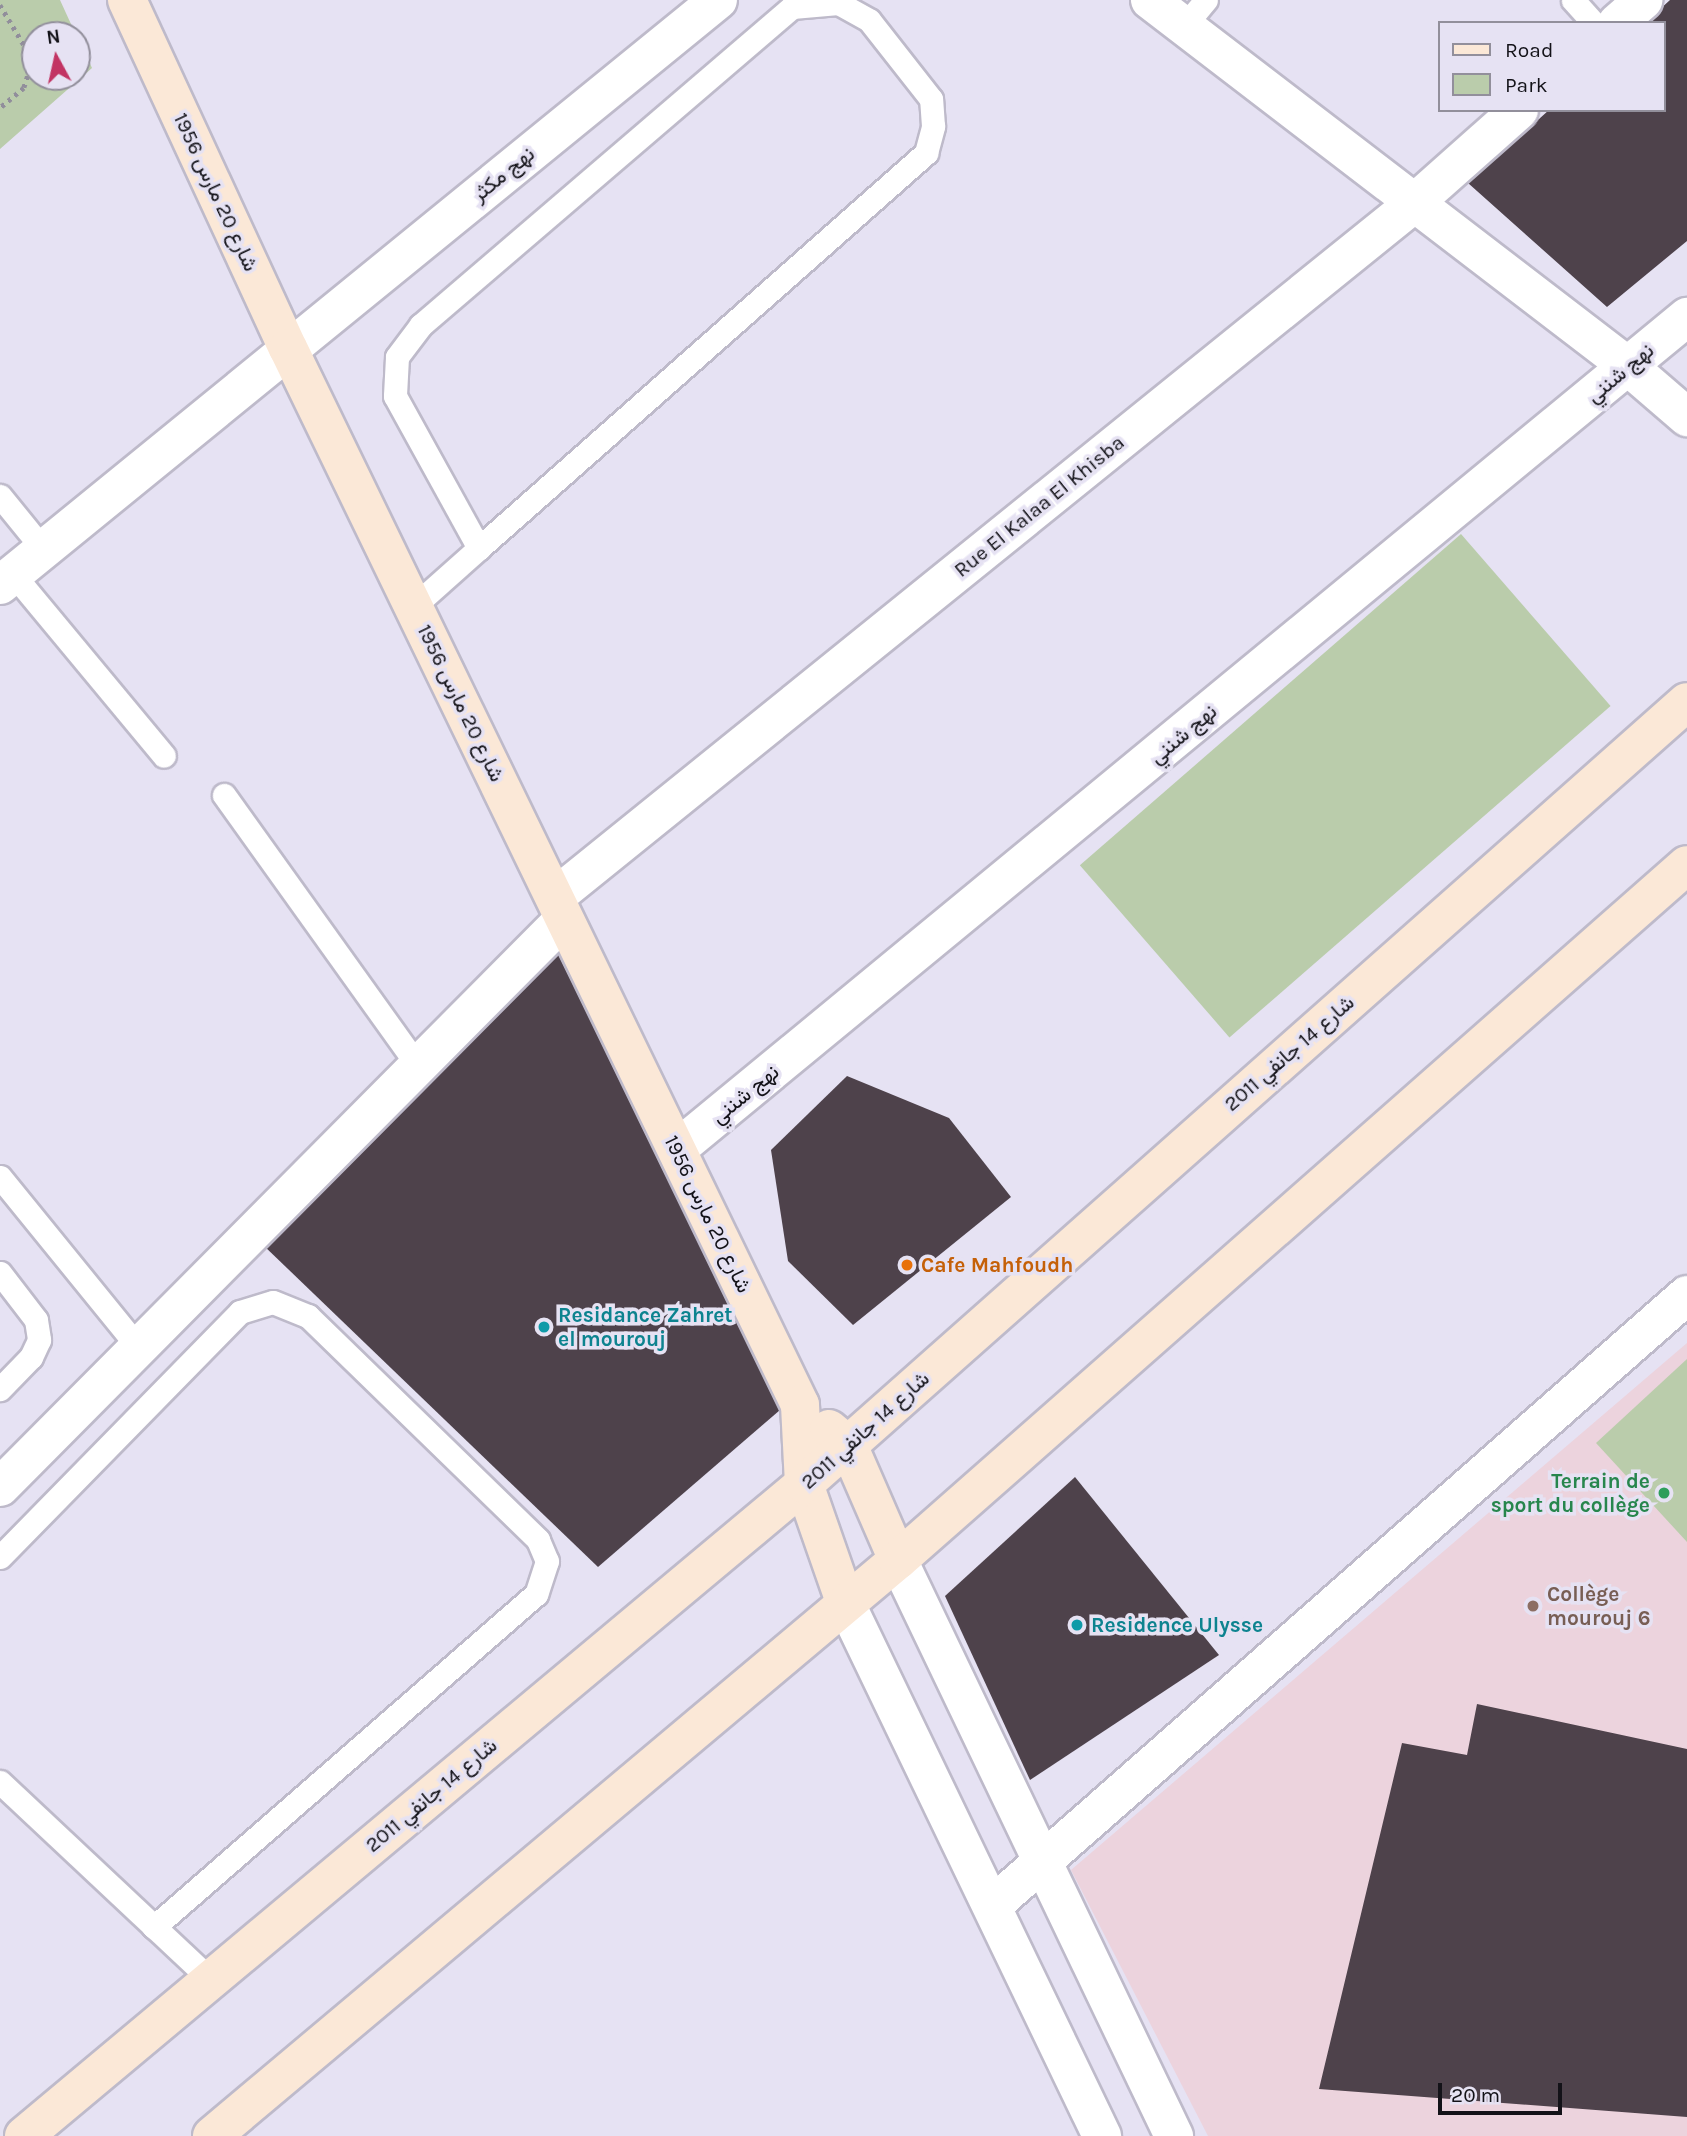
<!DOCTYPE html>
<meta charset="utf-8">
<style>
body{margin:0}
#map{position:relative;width:1687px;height:2136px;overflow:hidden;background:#e6e2f3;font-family:Karla,Vazirmatn,sans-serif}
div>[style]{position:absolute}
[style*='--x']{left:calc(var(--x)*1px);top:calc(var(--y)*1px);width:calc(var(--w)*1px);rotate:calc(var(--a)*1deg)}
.education>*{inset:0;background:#ecd3dd}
.green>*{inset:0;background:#baccab;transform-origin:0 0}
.building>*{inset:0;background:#4e424b}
.path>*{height:4.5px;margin-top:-2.25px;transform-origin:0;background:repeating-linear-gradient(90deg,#918e9b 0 3.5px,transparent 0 8.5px)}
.roads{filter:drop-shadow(2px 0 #bebaca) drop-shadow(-2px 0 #bebaca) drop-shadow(0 2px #bebaca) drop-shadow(0 -2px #bebaca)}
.lane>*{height:23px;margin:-11.5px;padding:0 11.5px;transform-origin:11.5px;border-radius:11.5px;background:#fff}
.street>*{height:38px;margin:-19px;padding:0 19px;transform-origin:19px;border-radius:19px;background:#fff}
.secondary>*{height:38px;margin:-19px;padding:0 19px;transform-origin:19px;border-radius:19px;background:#fbe8d7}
.dots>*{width:19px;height:19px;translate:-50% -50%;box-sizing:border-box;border:4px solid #e6e2f3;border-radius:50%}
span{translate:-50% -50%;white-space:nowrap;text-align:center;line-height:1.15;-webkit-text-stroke:7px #e6e2f3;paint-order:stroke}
.street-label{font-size:21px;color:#131218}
.food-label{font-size:21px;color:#c56008;font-weight:700}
.left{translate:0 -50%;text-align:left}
.culture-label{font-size:21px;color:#0d838f;font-weight:700}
.leisure-label{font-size:21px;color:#27864d;font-weight:700}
.right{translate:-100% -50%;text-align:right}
.education-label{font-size:21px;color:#785e54;font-weight:700}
.legend{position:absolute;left:1438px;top:21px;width:228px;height:91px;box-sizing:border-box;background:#e6e2f3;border:2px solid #928f9b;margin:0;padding:9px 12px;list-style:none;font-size:21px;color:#131218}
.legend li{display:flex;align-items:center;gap:14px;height:35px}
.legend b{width:35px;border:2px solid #928f9b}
.north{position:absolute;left:21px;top:21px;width:70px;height:70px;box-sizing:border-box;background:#e6e2f3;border:2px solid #928f9b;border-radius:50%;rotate:352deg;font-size:19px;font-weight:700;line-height:28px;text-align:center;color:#131218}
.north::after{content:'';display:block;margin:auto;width:24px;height:32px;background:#c23463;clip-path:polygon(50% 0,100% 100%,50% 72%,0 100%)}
.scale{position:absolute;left:1438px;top:2083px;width:124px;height:32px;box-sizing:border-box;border:4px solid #131218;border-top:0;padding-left:9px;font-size:21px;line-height:24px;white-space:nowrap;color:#131218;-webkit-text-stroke:5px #e6e2f3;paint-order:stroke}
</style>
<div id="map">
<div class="education">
<div style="clip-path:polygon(1687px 1343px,1687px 2136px,1208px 2136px,1071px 1870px)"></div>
</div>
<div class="green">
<div style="clip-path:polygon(0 0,60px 0,76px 35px,35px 35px,35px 77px,77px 77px,77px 36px,92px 68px,0 149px)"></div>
<div style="left:1461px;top:534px;width:228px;height:505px;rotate:49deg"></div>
<div style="clip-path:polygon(1687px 1359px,1687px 1542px,1596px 1443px)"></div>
</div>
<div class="building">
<div style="clip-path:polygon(1670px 0,1687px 0,1687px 241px,1607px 307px,1468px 183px,1549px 110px,1664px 110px,1664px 23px,1645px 23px)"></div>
<div style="clip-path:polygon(550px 937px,780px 1410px,598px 1567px,262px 1244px)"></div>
<div style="clip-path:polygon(847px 1076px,949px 1118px,1011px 1197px,853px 1325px,788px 1261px,771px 1150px)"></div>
<div style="clip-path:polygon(1075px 1477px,1219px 1655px,1030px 1780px,945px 1596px)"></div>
<div style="clip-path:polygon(1477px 1704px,1687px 1749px,1687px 2117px,1319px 2089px,1402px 1743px,1467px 1755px)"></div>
</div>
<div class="path">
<div style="--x:0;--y:5;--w:64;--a:59"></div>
<div style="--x:33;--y:60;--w:29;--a:108"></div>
<div style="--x:24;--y:88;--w:31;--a:140"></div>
</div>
<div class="roads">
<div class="lane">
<div style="--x:1573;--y:0;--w:31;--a:48"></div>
<div style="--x:1184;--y:26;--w:34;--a:-50"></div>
<div style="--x:0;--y:496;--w:68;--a:50.9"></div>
<div style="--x:13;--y:574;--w:236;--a:50.3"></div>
<div style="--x:414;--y:606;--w:87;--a:-41.7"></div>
<div style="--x:479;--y:548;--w:597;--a:-41.47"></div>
<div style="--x:926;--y:153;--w:28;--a:-75"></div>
<div style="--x:933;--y:126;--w:27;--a:-94"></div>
<div style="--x:931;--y:99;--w:100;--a:-128.1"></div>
<div style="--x:869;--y:20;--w:35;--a:-151"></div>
<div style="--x:838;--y:3;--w:46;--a:175"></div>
<div style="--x:792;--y:7;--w:489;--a:139.4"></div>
<div style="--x:421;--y:325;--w:40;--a:127"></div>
<div style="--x:397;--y:357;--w:39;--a:93"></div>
<div style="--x:395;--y:396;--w:174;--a:61.1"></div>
<div style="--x:224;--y:795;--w:333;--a:54.4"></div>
<div style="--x:0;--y:1177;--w:219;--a:50.9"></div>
<div style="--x:0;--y:1273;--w:59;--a:52.5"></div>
<div style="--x:36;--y:1320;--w:20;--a:81"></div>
<div style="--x:39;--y:1340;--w:19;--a:115"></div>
<div style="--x:31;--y:1357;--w:45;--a:134.1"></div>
<div style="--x:0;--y:1557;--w:343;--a:-45.6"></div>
<div style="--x:240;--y:1312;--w:34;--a:-17"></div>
<div style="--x:273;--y:1302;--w:38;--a:22"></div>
<div style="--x:308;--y:1316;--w:321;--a:44.2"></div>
<div style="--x:538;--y:1540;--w:23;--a:67"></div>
<div style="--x:547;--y:1561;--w:35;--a:108"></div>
<div style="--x:536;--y:1594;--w:507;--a:138.92"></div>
<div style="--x:0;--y:1782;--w:289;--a:43.2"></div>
</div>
<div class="street">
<div style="--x:1150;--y:0;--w:603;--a:37.46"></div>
<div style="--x:1629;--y:367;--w:77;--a:40.8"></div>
<div style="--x:1617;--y:23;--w:35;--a:-41"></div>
<div style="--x:0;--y:585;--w:926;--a:-39.17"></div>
<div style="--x:555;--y:897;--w:1102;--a:-38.92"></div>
<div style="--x:1412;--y:205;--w:143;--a:-41.6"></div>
<div style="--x:677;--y:1149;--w:1309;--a:-39.48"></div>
<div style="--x:0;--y:1487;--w:800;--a:-45.2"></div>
<div style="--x:898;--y:1560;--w:639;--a:64.4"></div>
<div style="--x:845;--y:1602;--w:593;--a:64.3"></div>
<div style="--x:993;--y:1905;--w:924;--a:-41.31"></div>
</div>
<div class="secondary">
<div style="--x:127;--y:0;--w:383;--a:65.2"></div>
<div style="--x:288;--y:348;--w:1174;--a:64.15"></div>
<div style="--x:800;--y:1405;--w:79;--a:87.1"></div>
<div style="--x:804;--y:1484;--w:125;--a:70.8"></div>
<div style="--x:829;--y:1429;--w:25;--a:40"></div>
<div style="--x:848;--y:1445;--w:125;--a:66.5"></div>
<div style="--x:24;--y:2136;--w:1017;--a:-39.89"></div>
<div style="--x:804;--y:1484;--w:1179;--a:-41.53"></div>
<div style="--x:212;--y:2136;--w:896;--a:-40.02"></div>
<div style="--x:898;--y:1560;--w:1051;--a:-41.38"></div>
</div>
</div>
<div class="dots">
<div style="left:907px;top:1265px;background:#e8710a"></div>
<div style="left:544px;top:1327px;background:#0f9aa8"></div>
<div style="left:1664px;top:1493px;background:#2e9e5b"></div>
<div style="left:1533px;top:1606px;background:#8d6e63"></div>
<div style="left:1077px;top:1625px;background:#0f9aa8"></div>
</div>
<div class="street-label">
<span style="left:503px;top:174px;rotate:-39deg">نهج مكثر</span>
<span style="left:216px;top:192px;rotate:65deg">شارع 20 مارس 1956</span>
<span style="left:1620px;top:373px;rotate:-40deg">نهج شنني</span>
<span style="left:1039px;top:506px;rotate:-39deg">Rue El Kalaa El Khisba</span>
<span style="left:461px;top:703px;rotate:64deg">شارع 20 مارس 1956</span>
<span style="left:1183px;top:734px;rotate:-40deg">نهج شنني</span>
<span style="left:1289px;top:1053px;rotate:-41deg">شارع 14 جانفي 2011</span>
<span style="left:745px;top:1094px;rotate:-39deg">نهج شنني</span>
<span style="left:708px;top:1214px;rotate:64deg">شارع 20 مارس 1956</span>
<span style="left:865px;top:1430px;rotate:-42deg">شارع 14 جانفي 2011</span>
<span style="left:431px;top:1795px;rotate:-40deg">شارع 14 جانفي 2011</span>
</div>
<div class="food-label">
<span class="left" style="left:921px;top:1265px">Cafe Mahfoudh</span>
</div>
<div class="culture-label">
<span class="left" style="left:558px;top:1327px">Residance Zahret<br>el mourouj</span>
<span class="left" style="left:1091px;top:1625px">Residence Ulysse</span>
</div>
<div class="leisure-label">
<span class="right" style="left:1650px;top:1493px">Terrain de<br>sport du collège</span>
</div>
<div class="education-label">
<span class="left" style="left:1547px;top:1606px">Collège<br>mourouj 6</span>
</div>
<ul class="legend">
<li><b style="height:9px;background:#fbe8d7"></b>Road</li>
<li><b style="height:19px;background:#baccab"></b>Park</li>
</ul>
<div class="north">N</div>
<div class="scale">20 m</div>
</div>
